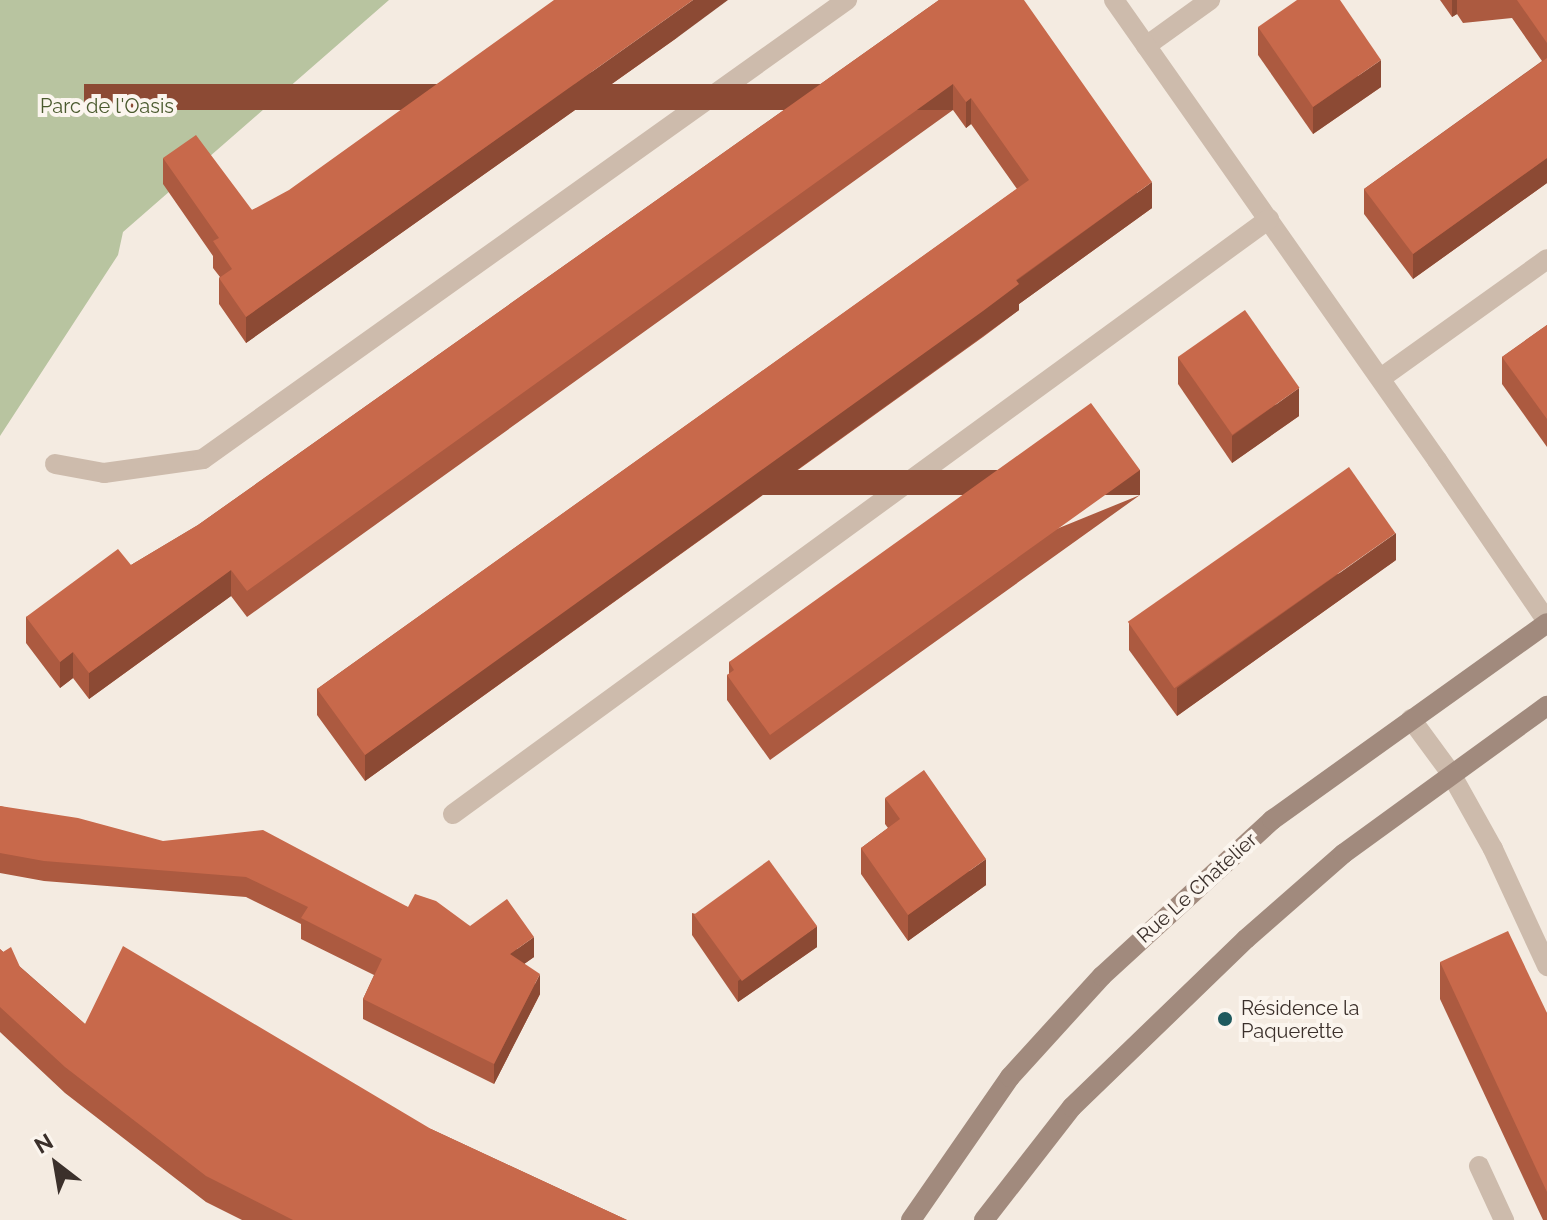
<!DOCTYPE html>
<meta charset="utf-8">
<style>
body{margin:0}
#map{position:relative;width:1547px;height:1220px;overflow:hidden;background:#f4ebe1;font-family:Raleway,sans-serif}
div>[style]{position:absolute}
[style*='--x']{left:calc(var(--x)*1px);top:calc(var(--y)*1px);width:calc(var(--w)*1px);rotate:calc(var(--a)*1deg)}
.green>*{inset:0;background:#b8c4a0}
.lane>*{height:20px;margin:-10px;padding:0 10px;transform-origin:10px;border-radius:10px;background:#cdbbac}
.street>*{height:20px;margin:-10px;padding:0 10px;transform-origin:10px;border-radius:10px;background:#cdbbac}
.secondary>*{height:20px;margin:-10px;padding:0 10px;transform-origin:10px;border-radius:10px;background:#a18a7d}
.wall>*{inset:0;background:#ac5a40}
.shaded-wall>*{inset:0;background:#8c4a34;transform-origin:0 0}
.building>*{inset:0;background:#c8694b;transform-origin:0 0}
.dots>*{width:22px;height:22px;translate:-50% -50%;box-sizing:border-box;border:4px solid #fbf5ee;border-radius:50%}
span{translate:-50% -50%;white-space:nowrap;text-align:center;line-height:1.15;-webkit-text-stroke:8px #fbf5ee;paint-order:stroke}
.park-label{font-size:20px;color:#4a5a2e}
.street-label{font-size:20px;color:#3b302b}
.poi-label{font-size:20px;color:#3b302b}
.left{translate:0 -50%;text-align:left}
.north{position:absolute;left:16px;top:1124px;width:80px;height:80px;-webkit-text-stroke:6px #fbf5ee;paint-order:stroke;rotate:329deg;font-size:22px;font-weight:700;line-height:32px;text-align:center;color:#3b302b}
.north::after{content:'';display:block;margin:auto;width:28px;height:36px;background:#3b302b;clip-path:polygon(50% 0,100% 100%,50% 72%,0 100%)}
</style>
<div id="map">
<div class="green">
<div style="clip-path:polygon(0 0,389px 0,123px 232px,118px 255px,0 436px)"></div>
</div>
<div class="lane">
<div style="--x:1146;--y:46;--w:79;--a:-35.7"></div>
<div style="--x:1381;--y:378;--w:204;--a:-35.6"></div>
<div style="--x:1437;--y:460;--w:195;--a:55.7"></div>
<div style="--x:1411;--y:719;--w:66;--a:53.7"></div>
<div style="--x:1450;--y:772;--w:88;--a:60.8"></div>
<div style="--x:1493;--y:849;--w:129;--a:65.2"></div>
<div style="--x:1479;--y:1166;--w:60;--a:65.2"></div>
</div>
<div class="street">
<div style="--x:1114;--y:0;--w:562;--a:54.92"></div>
<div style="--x:55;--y:464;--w:50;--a:10.4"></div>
<div style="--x:104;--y:473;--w:100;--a:-8"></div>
<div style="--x:203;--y:459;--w:791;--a:-35.48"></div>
<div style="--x:453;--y:814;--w:1010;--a:-36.1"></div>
</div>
<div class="secondary">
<div style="--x:911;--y:1220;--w:174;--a:-55.3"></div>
<div style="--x:1010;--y:1077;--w:137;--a:-47.7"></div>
<div style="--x:1102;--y:976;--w:231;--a:-42.5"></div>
<div style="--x:1272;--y:820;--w:338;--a:-35.6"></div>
<div style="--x:984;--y:1220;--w:143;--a:-52.1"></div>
<div style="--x:1072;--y:1107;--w:242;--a:-44"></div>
<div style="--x:1246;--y:939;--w:129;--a:-41.2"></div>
<div style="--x:1343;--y:854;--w:252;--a:-36"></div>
</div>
<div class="wall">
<div style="clip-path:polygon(939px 0,1152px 208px,1019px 304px,1019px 310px,983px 337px,365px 781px,317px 715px,317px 689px,1017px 189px,971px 124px,966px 128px,953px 110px,247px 617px,231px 596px,89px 699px,73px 678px,60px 688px,26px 643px,26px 617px,131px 565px,198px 525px)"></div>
<div style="clip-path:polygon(1440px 0,1547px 0,1547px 183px,1413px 279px,1364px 214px,1364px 189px,1542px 61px,1512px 18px,1463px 23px,1457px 14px,1452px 17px)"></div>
<div style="clip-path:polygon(1258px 27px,1381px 87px,1313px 134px,1258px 55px)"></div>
<div style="clip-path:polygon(678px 37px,246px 343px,219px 304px,219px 278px,220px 277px,213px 268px,213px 256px,163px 184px,163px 158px,252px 210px)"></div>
<div style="clip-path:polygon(1547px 325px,1547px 447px,1502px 384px,1502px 357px)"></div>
<div style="clip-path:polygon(1178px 357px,1299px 416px,1232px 463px,1178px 384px)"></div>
<div style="clip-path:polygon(1140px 495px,770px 760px,727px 700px,727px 675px,729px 674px,729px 662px)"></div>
<div style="clip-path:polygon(1396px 560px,1177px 716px,1129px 650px,1129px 623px)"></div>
<div style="clip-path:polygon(885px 798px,986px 885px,908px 941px,861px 874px,861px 848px,888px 828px,885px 824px)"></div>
<div style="clip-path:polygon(0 806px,408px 907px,470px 926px,534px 957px,524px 964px,540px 994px,494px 1084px,363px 1019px,363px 999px,374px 975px,301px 939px,301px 924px,246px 897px,44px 881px,0 873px)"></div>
<div style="clip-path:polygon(692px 913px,817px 947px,738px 1002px,692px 935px)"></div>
<div style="clip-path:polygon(0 949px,85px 1024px,431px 1129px,627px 1220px,242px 1220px,206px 1202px,65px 1093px,0 1032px)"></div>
<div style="clip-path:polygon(1440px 962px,1547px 1013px,1547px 1220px,1543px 1220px,1440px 999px)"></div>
</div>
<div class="shaded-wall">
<div style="clip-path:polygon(693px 0,728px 0,678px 37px,246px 343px,246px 317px)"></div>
<div style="clip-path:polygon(1452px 0,1457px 0,1457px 14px,1452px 17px)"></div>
<div style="clip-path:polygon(1381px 60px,1381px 87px,1313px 134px,1313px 107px)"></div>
<div style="left:953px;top:84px;width:26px;height:869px;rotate:90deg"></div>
<div style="clip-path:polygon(971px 98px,971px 124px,966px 128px,966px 102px)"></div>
<div style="clip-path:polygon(1547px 158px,1547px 183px,1413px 279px,1413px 254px)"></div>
<div style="clip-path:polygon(1152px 182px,1152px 208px,1019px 304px,1019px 310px,365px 781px,365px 755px)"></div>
<div style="clip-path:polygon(1299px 388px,1299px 416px,1232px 463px,1232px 436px)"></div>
<div style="left:1140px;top:470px;width:25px;height:455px;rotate:90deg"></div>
<div style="clip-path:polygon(1396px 533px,1396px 560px,1177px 716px,1177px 688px)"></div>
<div style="clip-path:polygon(231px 570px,231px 596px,89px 699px,89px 673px)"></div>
<div style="clip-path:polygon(73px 652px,73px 678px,60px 688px,60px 662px)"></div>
<div style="clip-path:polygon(986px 859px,986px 885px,908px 941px,908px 915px)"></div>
<div style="clip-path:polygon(817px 926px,817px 947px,738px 1002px,738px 981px)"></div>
<div style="clip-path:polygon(534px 937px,534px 957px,510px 974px,510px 954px)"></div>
<div style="clip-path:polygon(540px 974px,540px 994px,494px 1084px,494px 1064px)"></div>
</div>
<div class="building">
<div style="clip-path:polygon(554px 0,693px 0,246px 317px,219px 278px,232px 269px,213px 241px,219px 238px,163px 158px,196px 135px,252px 210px,289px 190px)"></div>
<div style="clip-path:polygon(939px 0,1024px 0,1152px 182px,1016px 280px,1019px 284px,983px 311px,365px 755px,317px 689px,1029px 180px,971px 98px,966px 102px,953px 84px,247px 591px,231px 570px,89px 673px,73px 652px,60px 662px,26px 617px,118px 549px,131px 565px,198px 525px)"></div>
<div style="clip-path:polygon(1297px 0,1340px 0,1381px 60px,1313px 107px,1258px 27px)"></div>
<div style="clip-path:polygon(1517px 0,1547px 0,1547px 43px)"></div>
<div style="clip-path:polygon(1547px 58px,1547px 158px,1413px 254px,1364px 189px)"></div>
<div style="left:1245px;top:310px;width:95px;height:82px;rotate:55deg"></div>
<div style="clip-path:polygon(1547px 325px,1547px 419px,1502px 357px)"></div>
<div style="clip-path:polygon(1091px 403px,1140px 470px,770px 735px,727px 675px,734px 670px,729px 662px)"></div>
<div style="left:1349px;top:467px;width:81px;height:270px;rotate:55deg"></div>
<div style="clip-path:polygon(924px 770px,986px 859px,908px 915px,861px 848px,900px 819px,885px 798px)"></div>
<div style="clip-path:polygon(0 806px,78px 818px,163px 841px,263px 830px,408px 907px,415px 894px,436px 901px,470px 926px,507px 899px,534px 937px,510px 954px,540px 974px,494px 1064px,363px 999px,382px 959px,301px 918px,308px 907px,246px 877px,44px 861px,0 853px)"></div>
<div style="left:769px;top:860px;width:82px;height:93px;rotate:54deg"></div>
<div style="clip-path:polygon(1508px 931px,1547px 1013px,1547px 1192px,1440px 962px)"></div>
<div style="clip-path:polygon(123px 946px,431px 1129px,627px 1220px,293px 1220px,206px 1176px,65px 1067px,0 1007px,0 949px,3px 952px,11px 947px,20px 967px,85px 1024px)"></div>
</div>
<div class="dots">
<div style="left:1225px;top:1019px;background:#1f5a5e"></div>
</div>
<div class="park-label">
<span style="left:107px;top:106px">Parc de l'Oasis</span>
</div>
<div class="street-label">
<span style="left:1197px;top:888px;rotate:-42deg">Rue Le Chatelier</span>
</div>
<div class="poi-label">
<span class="left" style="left:1241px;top:1020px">Résidence la<br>Paquerette</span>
</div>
<div class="north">N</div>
</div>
